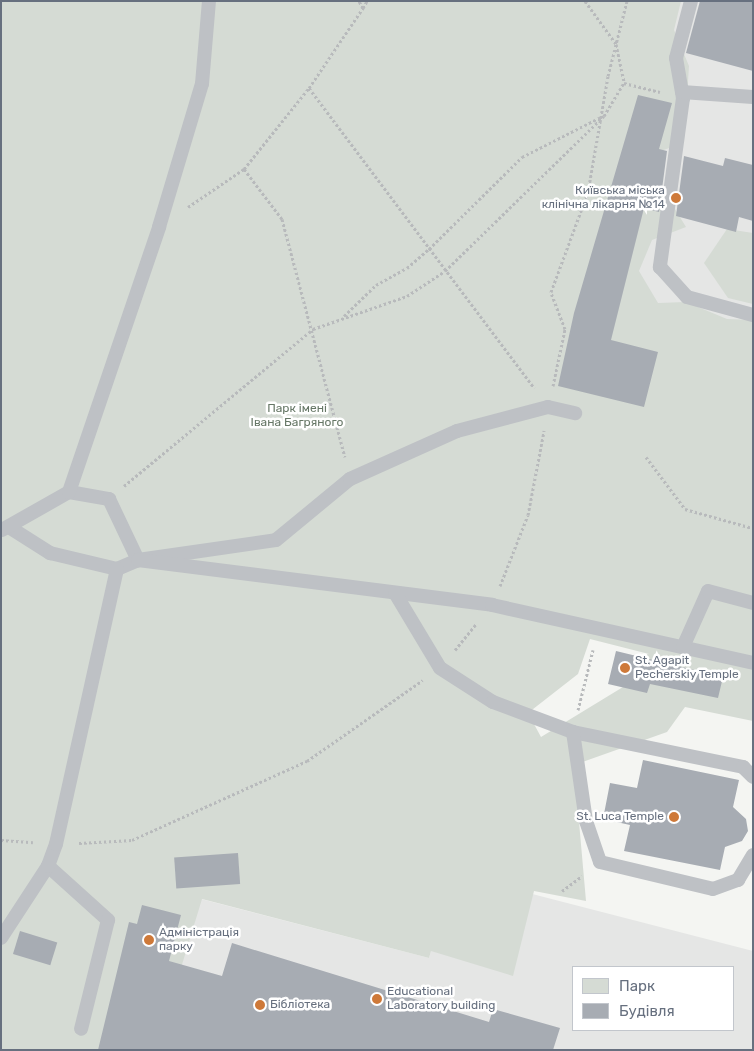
<!DOCTYPE html>
<meta charset="utf-8">
<style>
body{margin:0}
#map{position:relative;width:754px;height:1051px;overflow:hidden;background:#f4f5f2;font-family:Rubik,sans-serif}
div>[style]{position:absolute}
[style*='--x']{left:calc(var(--x)*1px);top:calc(var(--y)*1px);width:calc(var(--w)*1px);rotate:calc(var(--a)*1deg)}
.built>*{inset:0;background:#e5e6e5}
.green>*{inset:0;background:#d5dbd4}
.building>*{inset:0;background:#a7acb3;transform-origin:0 0}
.path>*{height:3px;margin-top:-1.5px;transform-origin:0;background:repeating-linear-gradient(90deg,#b8babc 0 2.5px,transparent 0 5px)}
.lane>*{height:14px;margin:-7px;padding:0 7px;transform-origin:7px;border-radius:7px;background:#bec1c5}
.dots>*{width:14px;height:14px;translate:-50% -50%;box-sizing:border-box;border:2px solid #fff;border-radius:50%}
span{translate:-50% -50%;white-space:nowrap;text-align:center;line-height:1.15;-webkit-text-stroke:5px #fff;paint-order:stroke}
.poi-label{font-size:12px;color:#67707f}
.right{translate:-100% -50%;text-align:right}
.left{translate:0 -50%;text-align:left}
.park-label{font-size:12px;color:#676}
.frame{position:absolute;inset:0;border:2px solid #67707f;pointer-events:none}
.legend{position:absolute;left:572px;top:966px;width:162px;height:65px;box-sizing:border-box;background:#fff;border:1px solid #c2c6cc;margin:0;padding:6px 9px;list-style:none;font-size:15px;color:#67707f}
.legend li{display:flex;align-items:center;gap:10px;height:25px}
.legend b{width:25px;border:1px solid #c2c6cc}
</style>
<div id="map">
<div class="built">
<div style="clip-path:polygon(646px 1px,753px 1px,753px 357px,574px 313px)"></div>
<div style="clip-path:polygon(evenodd,451px 873px,753px 951px,753px 1050px,156px 1050px,201px 899px,429px 958px,451px 873px,573px 967px,733px 967px,733px 1030px,573px 1030px,573px 967px)"></div>
</div>
<div class="green">
<div style="clip-path:polygon(evenodd,1px 1px,681px 1px,674px 30px,689px 66px,684px 143px,643px 157px,686px 227px,652px 240px,639px 271px,658px 303px,686px 302px,727px 319px,753px 320px,753px 721px,685px 707px,667px 732px,574px 765px,586px 901px,534px 891px,513px 976px,431px 951px,429px 958px,202px 899px,156px 1050px,1px 1050px,1px 1px,590px 639px,649px 654px,639px 655px,623px 687px,541px 737px,528px 713px,578px 674px,590px 639px)"></div>
<div style="clip-path:polygon(727px 229px,753px 233px,753px 304px,728px 298px,704px 263px)"></div>
</div>
<div class="building">
<div style="clip-path:polygon(700px 1px,753px 1px,753px 71px,686px 53px)"></div>
<div style="clip-path:polygon(638px 95px,672px 103px,659px 149px,667px 151px,659px 212px,644px 208px,611px 340px,658px 352px,644px 407px,558px 386px,574px 313px)"></div>
<div style="clip-path:polygon(684px 156px,723px 166px,725px 158px,753px 165px,753px 221px,739px 217px,736px 232px,676px 216px)"></div>
<div style="clip-path:polygon(616px 651px,723px 677px,718px 698px,650px 684px,647px 693px,608px 684px)"></div>
<div style="clip-path:polygon(643px 760px,739px 780px,733px 807px,746px 819px,748px 831px,742px 841px,725px 847px,720px 870px,624px 851px,630px 825px,603px 819px,610px 783px,637px 788px)"></div>
<div style="left:238px;top:853px;width:31px;height:64px;rotate:86deg"></div>
<div style="clip-path:polygon(142px 905px,181px 915px,169px 961px,222px 976px,232px 943px,489px 1022px,493px 1009px,560px 1028px,553px 1050px,98px 1050px,129px 922px,137px 924px)"></div>
<div style="left:20px;top:931px;width:39px;height:24px;rotate:17deg"></div>
</div>
<div class="path">
<div style="--x:585;--y:1;--w:53;--a:54.2"></div>
<div style="--x:616;--y:44;--w:40;--a:78"></div>
<div style="--x:363;--y:8;--w:8;--a:-60"></div>
<div style="--x:309;--y:88;--w:375;--a:53.1"></div>
<div style="--x:244;--y:169;--w:104;--a:-51.3"></div>
<div style="--x:309;--y:88;--w:97;--a:-56"></div>
<div style="--x:363;--y:8;--w:8;--a:-120"></div>
<div style="--x:188;--y:207;--w:68;--a:-34.2"></div>
<div style="--x:244;--y:169;--w:63;--a:52.8"></div>
<div style="--x:282;--y:219;--w:246;--a:75.2"></div>
<div style="--x:344;--y:316;--w:45;--a:-44.1"></div>
<div style="--x:376;--y:285;--w:35;--a:-29"></div>
<div style="--x:407;--y:268;--w:29;--a:-41"></div>
<div style="--x:429;--y:249;--w:131;--a:-44.7"></div>
<div style="--x:522;--y:157;--w:89;--a:-26.9"></div>
<div style="--x:553;--y:386;--w:58;--a:-78.1"></div>
<div style="--x:565;--y:329;--w:40;--a:-111"></div>
<div style="--x:551;--y:292;--w:107;--a:-69.7"></div>
<div style="--x:588;--y:192;--w:118;--a:-80.2"></div>
<div style="--x:608;--y:76;--w:77;--a:-75.8"></div>
<div style="--x:646;--y:457;--w:65;--a:53.1"></div>
<div style="--x:685;--y:509;--w:70;--a:15.8"></div>
<div style="--x:124;--y:486;--w:246;--a:-39.7"></div>
<div style="--x:313;--y:329;--w:100;--a:-19.3"></div>
<div style="--x:407;--y:296;--w:45;--a:-33.3"></div>
<div style="--x:445;--y:271;--w:222;--a:-44.3"></div>
<div style="--x:604;--y:116;--w:39;--a:-59"></div>
<div style="--x:624;--y:83;--w:37;--a:14"></div>
<div style="--x:500;--y:586;--w:76;--a:-68.5"></div>
<div style="--x:528;--y:515;--w:86;--a:-79.2"></div>
<div style="--x:455;--y:650;--w:33;--a:-51"></div>
<div style="--x:578;--y:710;--w:62;--a:-76"></div>
<div style="--x:1;--y:840;--w:32;--a:4"></div>
<div style="--x:79;--y:843;--w:53;--a:-3.2"></div>
<div style="--x:132;--y:840;--w:192;--a:-24.3"></div>
<div style="--x:307;--y:761;--w:141;--a:-34.9"></div>
<div style="--x:562;--y:891;--w:25;--a:-37"></div>
</div>
<div class="lane">
<div style="--x:691;--y:1;--w:59;--a:104.7"></div>
<div style="--x:676;--y:58;--w:41;--a:80.1"></div>
<div style="--x:683;--y:98;--w:171;--a:97.8"></div>
<div style="--x:660;--y:267;--w:40;--a:48"></div>
<div style="--x:687;--y:297;--w:68;--a:15.3"></div>
<div style="--x:682;--y:92;--w:71;--a:4"></div>
<div style="--x:69;--y:492;--w:41;--a:9.9"></div>
<div style="--x:109;--y:499;--w:68;--a:64.6"></div>
<div style="--x:138;--y:560;--w:139;--a:-8.2"></div>
<div style="--x:276;--y:540;--w:96;--a:-39.5"></div>
<div style="--x:350;--y:479;--w:117;--a:-24.2"></div>
<div style="--x:457;--y:431;--w:94;--a:-14.8"></div>
<div style="--x:548;--y:407;--w:28;--a:13"></div>
<div style="--x:9;--y:527;--w:49;--a:32.4"></div>
<div style="--x:50;--y:553;--w:69;--a:13.4"></div>
<div style="--x:117;--y:569;--w:23;--a:-23"></div>
<div style="--x:138;--y:560;--w:357;--a:7.2"></div>
<div style="--x:492;--y:605;--w:267;--a:12.5"></div>
<div style="--x:2;--y:530;--w:77;--a:-29.6"></div>
<div style="--x:69;--y:492;--w:280;--a:-71.2"></div>
<div style="--x:159;--y:227;--w:149;--a:-73.3"></div>
<div style="--x:202;--y:84;--w:83;--a:-85.2"></div>
<div style="--x:395;--y:593;--w:87;--a:59"></div>
<div style="--x:440;--y:668;--w:63;--a:32.7"></div>
<div style="--x:493;--y:702;--w:85;--a:20.6"></div>
<div style="--x:573;--y:732;--w:174;--a:11.6"></div>
<div style="--x:743;--y:767;--w:14;--a:45"></div>
<div style="--x:683;--y:647;--w:61;--a:-65.9"></div>
<div style="--x:708;--y:591;--w:47;--a:14.9"></div>
<div style="--x:573;--y:732;--w:90;--a:81.7"></div>
<div style="--x:586;--y:821;--w:43;--a:71.1"></div>
<div style="--x:600;--y:862;--w:116;--a:13.4"></div>
<div style="--x:713;--y:889;--w:27;--a:-20"></div>
<div style="--x:738;--y:880;--w:29;--a:-59"></div>
<div style="--x:48;--y:866;--w:81;--a:42"></div>
<div style="--x:108;--y:920;--w:112;--a:103.9"></div>
<div style="--x:1;--y:938;--w:86;--a:-56.9"></div>
<div style="--x:48;--y:866;--w:23;--a:-70"></div>
<div style="--x:56;--y:844;--w:282;--a:-77.5"></div>
</div>
<div class="dots">
<div style="left:676px;top:198px;background:#ce7939"></div>
<div style="left:625px;top:668px;background:#ce7939"></div>
<div style="left:674px;top:817px;background:#ce7939"></div>
<div style="left:149px;top:940px;background:#ce7939"></div>
<div style="left:377px;top:999px;background:#ce7939"></div>
<div style="left:260px;top:1005px;background:#ce7939"></div>
</div>
<div class="poi-label">
<span class="right" style="left:665px;top:198px">Київська міська<br>клінічна лікарня №14</span>
<span class="left" style="left:635px;top:668px">St. Agapit<br>Pecherskiy Temple</span>
<span class="right" style="left:664px;top:817px">St. Luca Temple</span>
<span class="left" style="left:159px;top:940px">Адміністрація<br>парку</span>
<span class="left" style="left:387px;top:999px">Educational<br>Laboratory building</span>
<span class="left" style="left:270px;top:1005px">Бібліотека</span>
</div>
<div class="park-label">
<span style="left:297px;top:416px">Парк імені<br>Івана Багряного</span>
</div>
<div class="frame"></div>
<ul class="legend">
<li><b style="height:14px;background:#d5dbd4"></b>Парк</li>
<li><b style="height:14px;background:#a7acb3"></b>Будівля</li>
</ul>
</div>
